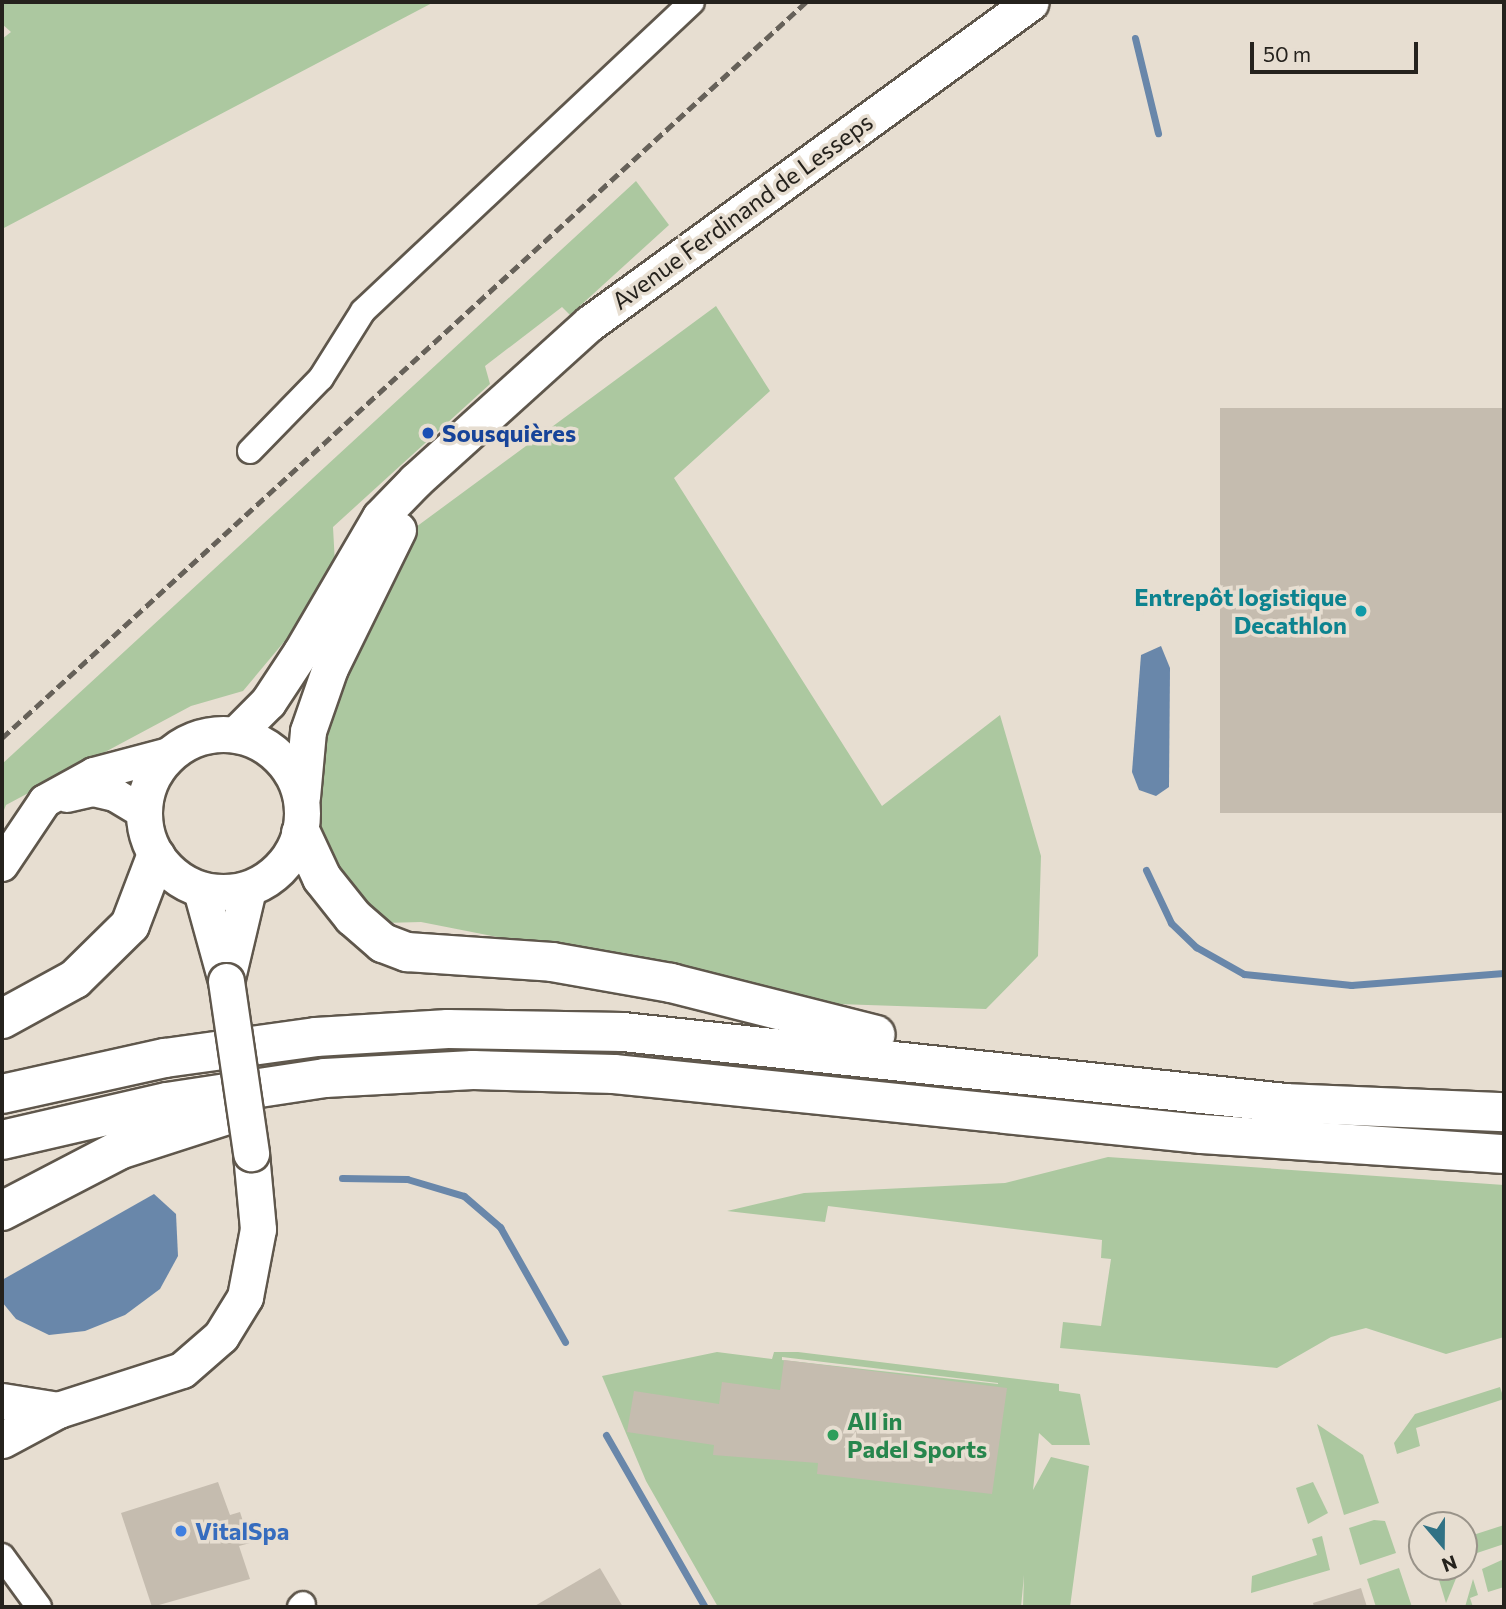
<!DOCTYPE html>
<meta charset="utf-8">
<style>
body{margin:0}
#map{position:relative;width:1506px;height:1609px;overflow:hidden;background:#e7ded1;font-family:Commissioner,sans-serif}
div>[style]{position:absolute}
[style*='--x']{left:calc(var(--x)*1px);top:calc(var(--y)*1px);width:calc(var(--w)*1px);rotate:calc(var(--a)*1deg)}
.green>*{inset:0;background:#acc8a0}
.water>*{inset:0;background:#6987aa}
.stream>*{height:7px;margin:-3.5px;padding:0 3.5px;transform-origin:3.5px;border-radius:3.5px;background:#6987aa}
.building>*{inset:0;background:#c5bcaf;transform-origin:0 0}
.roads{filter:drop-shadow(2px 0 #5f574c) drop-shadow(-2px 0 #5f574c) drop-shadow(0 2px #5f574c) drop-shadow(0 -2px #5f574c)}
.minor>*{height:24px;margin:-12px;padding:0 12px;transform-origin:12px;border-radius:12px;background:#fff}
.tertiary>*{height:32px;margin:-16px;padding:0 16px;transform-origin:16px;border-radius:16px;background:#fff}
.secondary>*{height:35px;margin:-17.5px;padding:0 17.5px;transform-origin:17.5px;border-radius:17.5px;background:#fff}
.secondary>.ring{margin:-17.5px;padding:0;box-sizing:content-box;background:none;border:35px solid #fff;border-radius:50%}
.trunk>*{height:38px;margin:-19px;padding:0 19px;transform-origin:19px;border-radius:19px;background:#fff}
.motorway>*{height:38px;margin:-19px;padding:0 19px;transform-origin:19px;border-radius:19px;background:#fff}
.rail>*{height:5px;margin-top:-2.5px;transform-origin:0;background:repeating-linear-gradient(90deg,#666159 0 10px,transparent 0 15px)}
.bridges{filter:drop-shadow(2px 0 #5f574c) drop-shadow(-2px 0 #5f574c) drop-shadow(0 2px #5f574c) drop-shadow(0 -2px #5f574c)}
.secondary-bridge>*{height:35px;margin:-17.5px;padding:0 17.5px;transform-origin:17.5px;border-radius:17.5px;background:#fff}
.dots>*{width:19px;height:19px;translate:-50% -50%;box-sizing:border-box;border:4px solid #e7ded1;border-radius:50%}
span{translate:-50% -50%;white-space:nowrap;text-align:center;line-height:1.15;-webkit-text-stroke:7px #e7ded1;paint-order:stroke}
.street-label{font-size:24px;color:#25221d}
.transit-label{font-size:24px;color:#164399;font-weight:700}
.left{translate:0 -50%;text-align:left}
.culture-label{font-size:24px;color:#0d838f;font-weight:700}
.right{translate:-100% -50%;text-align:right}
.leisure-label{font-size:24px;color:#27864d;font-weight:700}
.shop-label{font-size:24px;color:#366cbe;font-weight:700}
.frame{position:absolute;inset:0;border:4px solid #25221d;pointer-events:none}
.north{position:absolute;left:1408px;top:1511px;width:70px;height:70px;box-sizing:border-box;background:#e7ded1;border:2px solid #999389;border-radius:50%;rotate:160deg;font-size:19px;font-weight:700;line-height:28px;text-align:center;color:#25221d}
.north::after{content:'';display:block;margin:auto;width:24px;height:32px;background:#317285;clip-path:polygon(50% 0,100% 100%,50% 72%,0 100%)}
.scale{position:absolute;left:1250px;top:42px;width:168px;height:32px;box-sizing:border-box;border:4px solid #25221d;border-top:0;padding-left:9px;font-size:21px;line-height:24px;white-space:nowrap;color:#25221d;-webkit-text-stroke:5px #e7ded1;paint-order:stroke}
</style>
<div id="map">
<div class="green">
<div style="clip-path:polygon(2px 2px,434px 2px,2px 229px,2px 39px,11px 32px,2px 24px)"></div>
<div style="clip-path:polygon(636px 181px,669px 225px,570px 315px,562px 307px,485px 366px,490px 384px,333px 527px,335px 564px,299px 624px,243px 691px,191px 706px,6px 805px,2px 815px,2px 764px)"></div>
<div style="clip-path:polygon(716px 306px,770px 391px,674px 478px,882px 806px,1000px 715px,1041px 856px,1038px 956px,986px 1009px,838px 1004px,421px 922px,383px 923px,321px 853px,316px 796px,324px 730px,354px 647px,416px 527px)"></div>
<div style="clip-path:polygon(1108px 1157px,1504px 1185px,1504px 1337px,1446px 1354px,1366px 1328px,1331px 1337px,1277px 1368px,1060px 1348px,1063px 1322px,1101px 1326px,1111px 1259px,1101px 1258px,1102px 1240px,828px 1206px,825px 1222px,727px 1211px,804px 1193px,1005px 1183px)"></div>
<div style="clip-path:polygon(evenodd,717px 1352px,772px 1359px,774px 1352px,798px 1352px,1059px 1384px,1059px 1391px,1080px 1394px,1090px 1445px,1052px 1445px,1039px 1433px,1033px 1490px,1051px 1457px,1089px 1466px,1070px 1607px,1023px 1607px,1024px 1575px,1021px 1607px,718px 1607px,646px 1481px,602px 1376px,717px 1352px,782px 1357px,998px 1383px,998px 1384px,782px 1360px,782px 1357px)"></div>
<div style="clip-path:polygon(1500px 1387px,1504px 1399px,1416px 1428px,1420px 1446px,1397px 1454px,1394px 1443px,1415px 1414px)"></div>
<div style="clip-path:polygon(1317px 1424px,1363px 1455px,1379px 1503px,1344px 1515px)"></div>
<div style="clip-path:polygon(1313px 1482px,1328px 1513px,1308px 1524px,1296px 1488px)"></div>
<div style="clip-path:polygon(1374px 1520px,1385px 1521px,1396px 1553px,1360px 1565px,1349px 1528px)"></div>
<div style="clip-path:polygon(1504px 1525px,1504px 1544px,1471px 1555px,1470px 1536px)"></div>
<div style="clip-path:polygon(1322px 1536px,1330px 1570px,1251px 1593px,1252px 1576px,1317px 1555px,1312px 1539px)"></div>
<div style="clip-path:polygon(1504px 1559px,1504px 1587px,1488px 1592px,1482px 1569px)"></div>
<div style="clip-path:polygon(1435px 1567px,1459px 1571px,1446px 1603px)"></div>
<div style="clip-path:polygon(1399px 1568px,1412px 1607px,1376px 1607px,1367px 1579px)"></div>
<div style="clip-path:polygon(1473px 1579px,1478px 1595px,1470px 1598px,1473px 1607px,1465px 1607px)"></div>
</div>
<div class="water">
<div style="clip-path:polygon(1161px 646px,1170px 668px,1169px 787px,1156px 796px,1139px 790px,1132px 772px,1141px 655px)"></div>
<div style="clip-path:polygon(154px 1194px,176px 1214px,178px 1256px,160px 1289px,125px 1315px,85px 1331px,49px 1335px,16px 1319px,2px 1302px,2px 1280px)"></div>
</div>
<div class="stream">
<div style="--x:1135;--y:38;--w:98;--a:76.4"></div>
<div style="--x:1146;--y:870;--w:59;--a:64.7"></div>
<div style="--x:1171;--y:923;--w:35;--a:44"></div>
<div style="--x:1196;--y:947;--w:55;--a:29.4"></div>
<div style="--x:1244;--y:974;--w:108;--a:5.9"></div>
<div style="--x:1351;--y:985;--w:153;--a:-4.5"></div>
<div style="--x:342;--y:1178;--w:65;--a:0.9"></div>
<div style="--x:407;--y:1179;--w:59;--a:16.6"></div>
<div style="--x:464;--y:1196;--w:48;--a:40.7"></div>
<div style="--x:500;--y:1227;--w:132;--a:60.5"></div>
<div style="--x:606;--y:1435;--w:198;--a:60.1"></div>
</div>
<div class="building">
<div style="left:1220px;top:408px;width:284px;height:405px"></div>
<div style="clip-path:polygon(784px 1360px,1007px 1388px,992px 1494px,817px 1474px,818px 1463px,713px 1455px,714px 1445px,627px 1432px,634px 1391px,719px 1404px,722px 1382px,780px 1390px)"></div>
<div style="clip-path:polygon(218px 1482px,230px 1515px,240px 1512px,250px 1543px,239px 1546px,250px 1579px,152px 1607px,121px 1513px)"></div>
<div style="clip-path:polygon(600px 1568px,623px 1607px,533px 1607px)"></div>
<div style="clip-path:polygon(1361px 1588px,1367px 1607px,1314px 1607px,1313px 1603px)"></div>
</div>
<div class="roads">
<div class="minor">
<div style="--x:250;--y:451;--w:102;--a:-45.8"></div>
<div style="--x:321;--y:378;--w:79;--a:-57.9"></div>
<div style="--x:363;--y:311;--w:451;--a:-43.2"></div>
<div style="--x:2;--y:1556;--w:63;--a:54"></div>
<div style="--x:300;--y:1607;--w:4;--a:-45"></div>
</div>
<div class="tertiary">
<div style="--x:67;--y:796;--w:27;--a:-13"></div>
<div style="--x:93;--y:790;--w:23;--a:13"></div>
<div style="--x:115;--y:795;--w:33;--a:31"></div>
<div style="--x:2;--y:865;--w:77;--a:-56.1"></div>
<div style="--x:45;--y:801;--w:56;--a:-28.9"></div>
<div style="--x:94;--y:774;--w:78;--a:-14.9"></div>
</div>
<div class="secondary">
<div class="ring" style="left:144px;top:734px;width:123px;height:123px"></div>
<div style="--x:236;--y:734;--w:45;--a:-45"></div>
<div style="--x:268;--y:702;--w:60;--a:-56.6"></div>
<div style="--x:301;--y:652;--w:156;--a:-59.7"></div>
<div style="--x:380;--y:517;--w:52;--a:-45.8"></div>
<div style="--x:416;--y:480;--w:234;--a:-42.1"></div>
<div style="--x:590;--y:323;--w:545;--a:-36.05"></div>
<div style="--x:302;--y:797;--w:66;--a:-84.8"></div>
<div style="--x:308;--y:731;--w:67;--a:-70.8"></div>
<div style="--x:330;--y:668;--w:154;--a:-63.8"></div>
<div style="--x:201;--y:890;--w:94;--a:74.6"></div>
<div style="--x:227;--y:978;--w:91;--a:-76.7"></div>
<div style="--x:2;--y:1401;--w:57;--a:9.1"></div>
<div style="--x:2;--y:1440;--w:64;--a:-28.2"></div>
<div style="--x:58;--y:1410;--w:130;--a:-17.9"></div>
<div style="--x:182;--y:1370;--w:52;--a:-41.1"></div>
<div style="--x:221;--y:1336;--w:46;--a:-58.4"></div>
<div style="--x:245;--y:1297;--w:69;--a:-79.2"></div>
<div style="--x:258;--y:1229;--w:76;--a:-95.3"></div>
</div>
<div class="trunk">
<div style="--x:2;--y:1019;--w:83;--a:-28.7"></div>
<div style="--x:75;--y:979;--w:77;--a:-44.5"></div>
<div style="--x:130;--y:925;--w:73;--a:-69.1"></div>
</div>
<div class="motorway">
<div style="--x:301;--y:833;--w:50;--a:65"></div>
<div style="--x:322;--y:878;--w:50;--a:51.5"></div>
<div style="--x:353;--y:917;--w:40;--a:41"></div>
<div style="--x:383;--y:943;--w:26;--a:21"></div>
<div style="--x:407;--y:952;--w:145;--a:3.9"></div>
<div style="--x:552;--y:962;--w:121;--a:10"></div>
<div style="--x:671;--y:983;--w:211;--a:14.2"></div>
<div style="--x:2;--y:1094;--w:167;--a:-12.5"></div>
<div style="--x:165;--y:1058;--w:152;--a:-7.9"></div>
<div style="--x:316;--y:1037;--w:132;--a:-3.5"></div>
<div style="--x:448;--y:1029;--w:175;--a:1"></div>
<div style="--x:623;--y:1032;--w:666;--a:6.12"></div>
<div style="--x:1285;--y:1103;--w:219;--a:2.4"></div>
<div style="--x:2;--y:1140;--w:169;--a:-13"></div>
<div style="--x:167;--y:1102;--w:160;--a:-8.6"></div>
<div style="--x:325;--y:1078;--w:148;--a:-3.1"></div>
<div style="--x:473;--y:1070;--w:141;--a:1.6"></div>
<div style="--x:614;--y:1074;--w:591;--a:5.83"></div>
<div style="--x:1202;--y:1134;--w:303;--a:3.8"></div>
<div style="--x:2;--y:1211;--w:132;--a:-27.5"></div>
<div style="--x:119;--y:1150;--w:110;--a:-17.9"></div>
</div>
</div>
<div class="rail">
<div style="--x:2;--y:738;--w:1090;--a:-42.47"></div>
</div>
<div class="bridges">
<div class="secondary-bridge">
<div style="--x:226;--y:981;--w:174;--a:81.7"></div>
</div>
</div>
<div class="dots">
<div style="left:428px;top:433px;background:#1a4fb4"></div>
<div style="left:1361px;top:611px;background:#0f9aa8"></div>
<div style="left:833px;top:1435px;background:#2e9e5b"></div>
<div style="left:181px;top:1531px;background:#3f7fe0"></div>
</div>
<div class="street-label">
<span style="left:742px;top:211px;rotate:-36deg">Avenue Ferdinand de Lesseps</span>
</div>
<div class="transit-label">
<span class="left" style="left:442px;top:433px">Sousquières</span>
</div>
<div class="culture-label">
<span class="right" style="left:1347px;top:611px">Entrepôt logistique<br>Decathlon</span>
</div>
<div class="leisure-label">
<span class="left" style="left:847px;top:1435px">All in<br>Padel Sports</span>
</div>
<div class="shop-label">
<span class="left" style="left:195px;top:1531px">VitalSpa</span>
</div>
<div class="frame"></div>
<div class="north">N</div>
<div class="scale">50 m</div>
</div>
